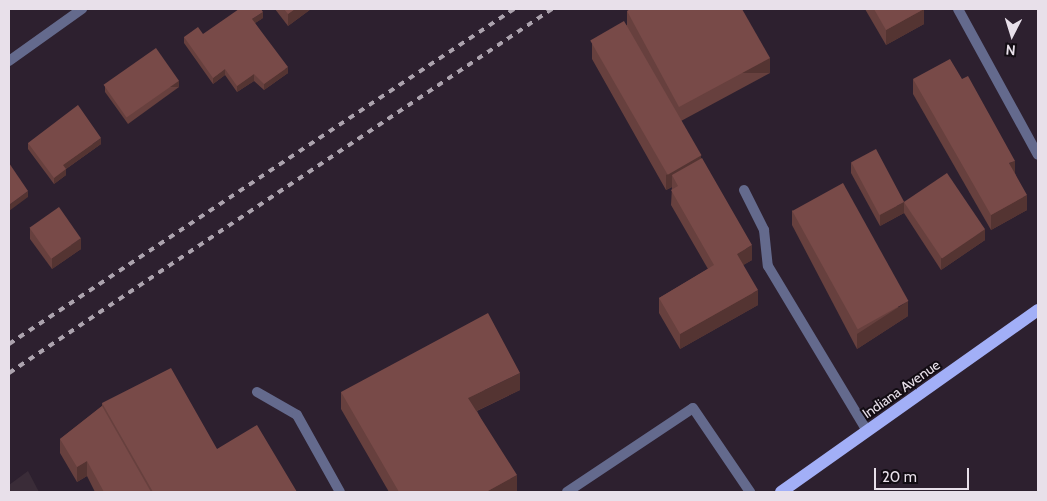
<!DOCTYPE html>
<style>
body{margin:0}
#map{position:relative;width:1047px;height:501px;overflow:hidden;background:#2d202f;font-family:Cabin,sans-serif}
div>[style]{position:absolute}
[style*='--x']{left:calc(var(--x)*1px);top:calc(var(--y)*1px);width:calc(var(--w)*1px);rotate:calc(var(--a)*1deg)}
.commercial>*{inset:0;background:#3a2c38}
.service>*{height:10px;margin:-5px;padding:0 5px;transform-origin:5px;border-radius:5px;background:#646a8d}
.minor>*{height:10px;margin:-5px;padding:0 5px;transform-origin:5px;border-radius:5px;background:#646a8d}
.primary>*{height:12px;margin:-6px;padding:0 6px;transform-origin:6px;border-radius:6px;background:#a2aff7}
.rail>*{height:4px;margin-top:-2px;transform-origin:0;background:repeating-linear-gradient(90deg,#aca3ae 0 6px,transparent 0 12px)}
.wall>*{inset:0;background:#67403e}
.shaded-wall>*{inset:0;background:#543432;transform-origin:0 0}
.building>*{inset:0;background:#784a48;transform-origin:0 0}
span{translate:-50% -50%;white-space:nowrap;text-align:center;line-height:1.15;-webkit-text-stroke:4px #120c13;paint-order:stroke}
.street-label{font-size:14px;color:#e8e0ea}
.frame{position:absolute;inset:0;border:10px solid #e8e0ea;pointer-events:none}
.north{position:absolute;left:987px;top:10px;width:50px;height:50px;-webkit-text-stroke:4px #120c13;paint-order:stroke;rotate:185deg;font-size:14px;font-weight:700;line-height:20px;text-align:center;color:#e8e0ea}
.north::after{content:'';display:block;margin:auto;width:18px;height:22px;background:#e8e0ea;clip-path:polygon(50% 0,100% 100%,50% 72%,0 100%)}
.scale{position:absolute;left:874px;top:468px;width:95px;height:22px;box-sizing:border-box;border:2px solid #e8e0ea;border-top:0;padding-left:6px;font-size:15px;line-height:18px;white-space:nowrap;color:#e8e0ea;-webkit-text-stroke:4px #120c13;paint-order:stroke}
</style>
<div id="map">
<div class="commercial">
<div style="clip-path:polygon(28px 471px,39px 492px,9px 492px,9px 485px)"></div>
</div>
<div class="service">
<div style="--x:958;--y:9;--w:166;--a:61.3"></div>
<div style="--x:744;--y:190;--w:45;--a:63.4"></div>
<div style="--x:764;--y:230;--w:36;--a:84"></div>
<div style="--x:768;--y:266;--w:192;--a:59"></div>
<div style="--x:257;--y:392;--w:46;--a:29.9"></div>
<div style="--x:297;--y:415;--w:88;--a:60.8"></div>
<div style="--x:567;--y:492;--w:151;--a:-33.7"></div>
<div style="--x:693;--y:408;--w:102;--a:55.8"></div>
</div>
<div class="minor">
<div style="--x:9;--y:61;--w:90;--a:-35.5"></div>
</div>
<div class="primary">
<div style="--x:781;--y:492;--w:315;--a:-35.3"></div>
</div>
<div class="rail">
<div style="--x:9;--y:344;--w:606;--a:-33.56"></div>
<div style="--x:9;--y:373;--w:654;--a:-33.84"></div>
</div>
<div class="wall">
<div style="clip-path:polygon(275px 9px,311px 9px,288px 26px)"></div>
<div style="clip-path:polygon(865px 9px,923px 9px,924px 24px,886px 45px)"></div>
<div style="clip-path:polygon(627px 11px,770px 73px,681px 121px,752px 260px,743px 265px,758px 305px,680px 349px,659px 313px,659px 298px,708px 269px,671px 205px,672px 187px,666px 190px,592px 59px,592px 44px,627px 25px)"></div>
<div style="clip-path:polygon(263px 18px,255px 23px,288px 73px,264px 90px,254px 81px,237px 92px,225px 75px,213px 84px,184px 43px,184px 37px,203px 34px)"></div>
<div style="clip-path:polygon(913px 79px,1015px 173px,1027px 210px,991px 230px,913px 94px)"></div>
<div style="clip-path:polygon(105px 86px,179px 87px,128px 124px,105px 92px)"></div>
<div style="clip-path:polygon(28px 143px,101px 144px,66px 169px,66px 175px,54px 184px,28px 149px)"></div>
<div style="clip-path:polygon(851px 162px,904px 213px,880px 226px,851px 173px)"></div>
<div style="clip-path:polygon(904px 202px,985px 240px,941px 270px,904px 213px)"></div>
<div style="clip-path:polygon(792px 210px,908px 316px,857px 349px,792px 225px)"></div>
<div style="clip-path:polygon(30px 228px,81px 249px,52px 269px,30px 239px)"></div>
<div style="clip-path:polygon(520px 390px,477px 411px,517px 492px,389px 492px,341px 409px,341px 392px)"></div>
<div style="clip-path:polygon(102px 403px,217px 449px,297px 492px,95px 492px,87px 476px,77px 482px,60px 453px,60px 439px,102px 406px)"></div>
</div>
<div class="shaded-wall">
<div style="clip-path:polygon(295px 9px,311px 9px,288px 26px,288px 14px)"></div>
<div style="clip-path:polygon(924px 9px,924px 24px,886px 45px,886px 30px)"></div>
<div style="clip-path:polygon(263px 12px,263px 18px,252px 25px,252px 19px)"></div>
<div style="left:770px;top:58px;width:15px;height:103px;rotate:90deg"></div>
<div style="clip-path:polygon(288px 67px,288px 73px,264px 90px,264px 84px)"></div>
<div style="clip-path:polygon(225px 69px,225px 75px,213px 84px,213px 78px)"></div>
<div style="clip-path:polygon(254px 74px,254px 81px,237px 92px,237px 86px)"></div>
<div style="left:179px;top:81px;width:6px;height:63px;rotate:90deg"></div>
<div style="clip-path:polygon(101px 138px,101px 144px,66px 169px,66px 175px,54px 184px,54px 178px,63px 165px)"></div>
<div style="clip-path:polygon(701px 155px,701px 170px,672px 175px,672px 187px,666px 190px,666px 175px)"></div>
<div style="clip-path:polygon(1015px 161px,1015px 176px,1009px 163px)"></div>
<div style="clip-path:polygon(28px 191px,28px 197px,9px 211px,9px 205px)"></div>
<div style="clip-path:polygon(1027px 195px,1027px 210px,991px 230px,991px 215px)"></div>
<div style="clip-path:polygon(904px 202px,904px 213px,880px 226px,880px 215px)"></div>
<div style="clip-path:polygon(985px 229px,985px 240px,941px 270px,941px 258px)"></div>
<div style="clip-path:polygon(81px 238px,81px 249px,52px 269px,52px 258px)"></div>
<div style="clip-path:polygon(752px 245px,752px 260px,737px 269px,737px 254px)"></div>
<div style="clip-path:polygon(758px 290px,758px 305px,680px 349px,680px 334px)"></div>
<div style="clip-path:polygon(908px 301px,908px 316px,857px 349px,857px 334px)"></div>
<div style="clip-path:polygon(520px 373px,520px 390px,468px 415px,468px 398px)"></div>
<div style="clip-path:polygon(87px 461px,87px 476px,77px 482px,77px 467px)"></div>
<div style="clip-path:polygon(517px 475px,517px 492px,486px 492px)"></div>
</div>
<div class="building">
<div style="clip-path:polygon(239px 9px,261px 9px,263px 12px,252px 19px,288px 67px,264px 84px,254px 74px,237px 86px,225px 69px,213px 78px,184px 37px,198px 27px,203px 34px)"></div>
<div style="clip-path:polygon(284px 9px,295px 9px,288px 14px)"></div>
<div style="clip-path:polygon(630px 9px,742px 9px,770px 58px,679px 107px,627px 11px)"></div>
<div style="clip-path:polygon(874px 9px,924px 9px,886px 30px)"></div>
<div style="left:624px;top:21px;width:155px;height:39px;rotate:60deg"></div>
<div style="left:156px;top:48px;width:40px;height:64px;rotate:55deg"></div>
<div style="clip-path:polygon(950px 59px,962px 79px,968px 76px,1015px 161px,1009px 163px,1027px 195px,991px 215px,913px 79px)"></div>
<div style="clip-path:polygon(78px 105px,101px 138px,63px 165px,66px 169px,54px 178px,28px 143px)"></div>
<div style="left:876px;top:149px;width:60px;height:28px;rotate:62deg"></div>
<div style="clip-path:polygon(702px 158px,752px 245px,737px 254px,758px 290px,680px 334px,659px 298px,714px 265px,671px 190px,678px 186px,672px 175px)"></div>
<div style="clip-path:polygon(9px 163px,28px 191px,9px 205px)"></div>
<div style="left:947px;top:173px;width:68px;height:52px;rotate:56deg"></div>
<div style="left:843px;top:183px;width:135px;height:58px;rotate:61deg"></div>
<div style="left:59px;top:207px;width:38px;height:36px;rotate:55deg"></div>
<div style="clip-path:polygon(488px 313px,520px 373px,468px 398px,517px 475px,486px 492px,399px 492px,341px 392px)"></div>
<div style="clip-path:polygon(171px 368px,217px 449px,257px 425px,297px 492px,153px 492px,102px 403px)"></div>
<div style="clip-path:polygon(102px 406px,151px 492px,104px 492px,87px 461px,77px 467px,60px 439px)"></div>
</div>
<div class="street-label">
<span style="left:901px;top:389px;rotate:-35deg">Indiana Avenue</span>
</div>
<div class="frame"></div>
<div class="north">N</div>
<div class="scale">20 m</div>
</div>
